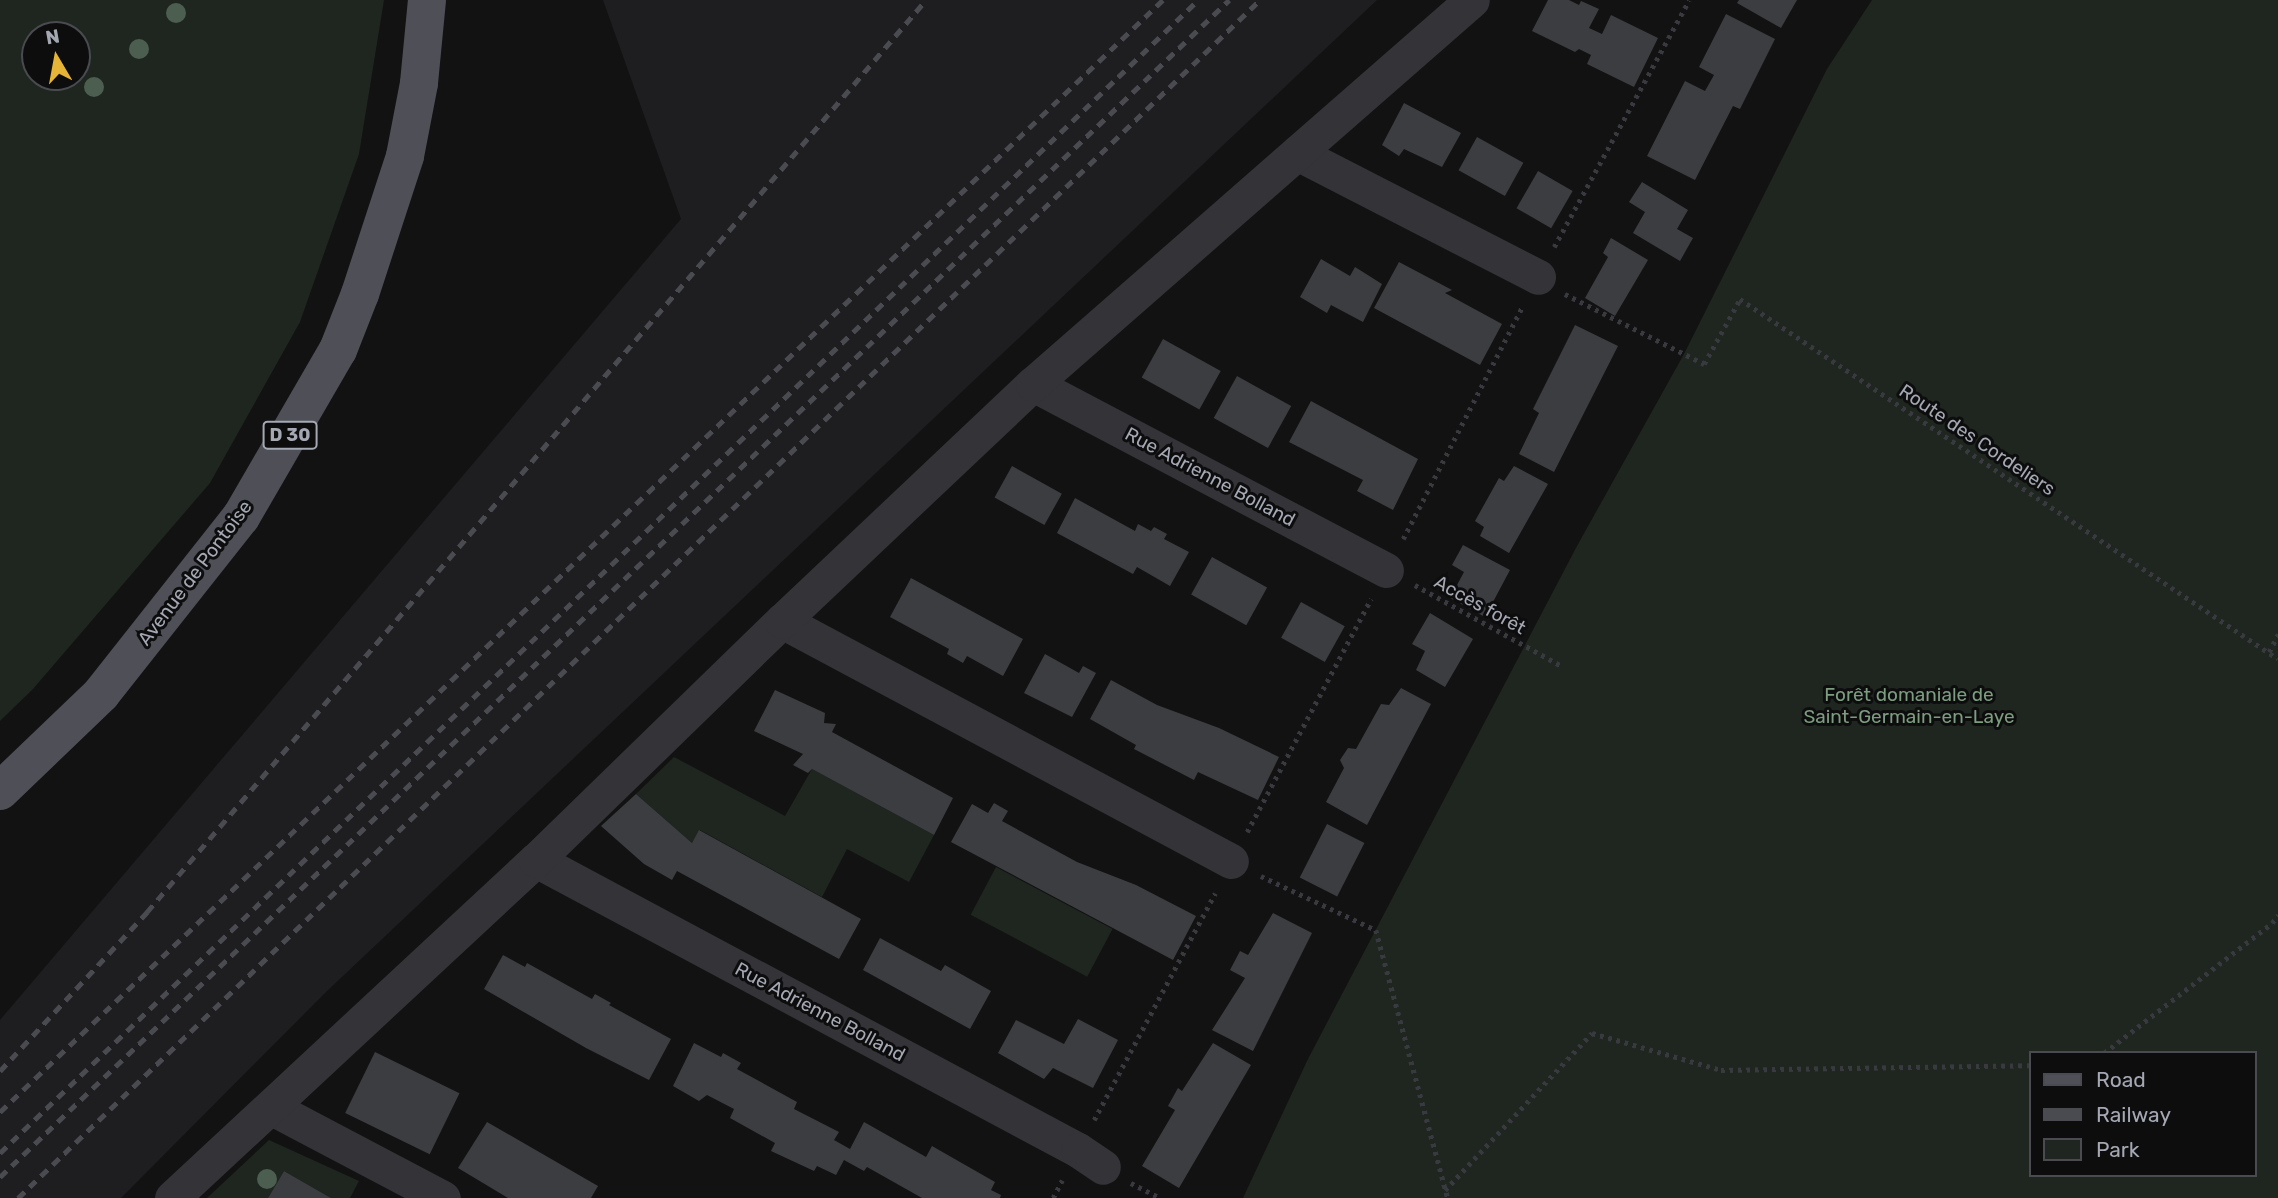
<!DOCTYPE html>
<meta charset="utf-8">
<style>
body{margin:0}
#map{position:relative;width:2278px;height:1198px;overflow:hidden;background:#121213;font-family:Rubik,sans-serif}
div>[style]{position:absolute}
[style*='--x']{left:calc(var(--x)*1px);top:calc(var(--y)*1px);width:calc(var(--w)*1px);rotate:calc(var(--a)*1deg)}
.built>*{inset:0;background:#1e1e20}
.green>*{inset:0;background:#1e261f;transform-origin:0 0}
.building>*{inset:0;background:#3c3d40;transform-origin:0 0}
.path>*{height:4.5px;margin-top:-2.25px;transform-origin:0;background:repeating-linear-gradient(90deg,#393a3f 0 3.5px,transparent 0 8.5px)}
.street>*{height:35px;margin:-17.5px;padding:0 17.5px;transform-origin:17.5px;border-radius:17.5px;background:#333338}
.primary>*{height:38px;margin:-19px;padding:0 19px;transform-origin:19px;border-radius:19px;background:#4f5057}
.rail>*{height:5px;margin-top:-2.5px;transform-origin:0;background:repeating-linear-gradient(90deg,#4a4b51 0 9px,transparent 0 16px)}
.trees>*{width:20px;height:20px;margin:-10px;border-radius:50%;background:#4c5e4f}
span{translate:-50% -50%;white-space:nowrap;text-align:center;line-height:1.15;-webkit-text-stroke:6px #0d0d0e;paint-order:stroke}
.shield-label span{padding:2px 5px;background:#0d0d0e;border:2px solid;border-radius:5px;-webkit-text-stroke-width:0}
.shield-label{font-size:18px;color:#a4a8b3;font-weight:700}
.street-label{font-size:19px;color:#a4a8b3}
.park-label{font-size:19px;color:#7c9d80}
.legend{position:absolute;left:2029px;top:1051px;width:228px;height:126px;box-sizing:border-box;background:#0d0d0e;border:2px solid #494b50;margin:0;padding:9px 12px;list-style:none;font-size:21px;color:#a4a8b3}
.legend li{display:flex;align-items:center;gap:14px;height:35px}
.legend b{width:35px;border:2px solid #494b50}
.north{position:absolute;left:21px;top:21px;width:70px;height:70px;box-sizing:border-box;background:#0d0d0e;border:2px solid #494b50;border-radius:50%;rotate:350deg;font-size:19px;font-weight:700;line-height:28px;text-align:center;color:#a4a8b3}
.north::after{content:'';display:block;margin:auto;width:24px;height:32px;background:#e6b537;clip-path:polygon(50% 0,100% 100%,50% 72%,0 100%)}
</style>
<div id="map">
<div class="built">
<div style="clip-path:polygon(603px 0,1377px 0,326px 992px,121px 1198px,0 1198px,0 1020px,681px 219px)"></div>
</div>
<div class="green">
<div style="clip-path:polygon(evenodd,0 0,384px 0,359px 154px,300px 322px,210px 483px,33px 689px,0 721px,0 0,35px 35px,77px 35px,77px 77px,35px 77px,35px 35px)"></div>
<div style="clip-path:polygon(evenodd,1872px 0,2278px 0,2278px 1198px,1243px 1198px,1308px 1059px,1577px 546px,1684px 354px,1827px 69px,1872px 0,2031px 1053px,2255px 1053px,2255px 1175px,2031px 1175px,2031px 1053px)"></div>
<div style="clip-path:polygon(674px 757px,785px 816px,812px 769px,934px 835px,909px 882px,847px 849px,822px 897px,700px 830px,692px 843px,636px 794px)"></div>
<div style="left:996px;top:867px;width:132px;height:54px;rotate:28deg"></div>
<div style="clip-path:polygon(269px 1140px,359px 1181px,350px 1198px,331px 1198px,284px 1171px,268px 1198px,207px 1198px)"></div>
</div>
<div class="building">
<div style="clip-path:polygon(1548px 0,1569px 0,1579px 5px,1581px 1px,1599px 9px,1589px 28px,1602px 34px,1611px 15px,1658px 38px,1634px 87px,1587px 64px,1591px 55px,1579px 49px,1575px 52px,1532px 31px)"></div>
<div style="clip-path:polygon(1739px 0,1797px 0,1781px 28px,1737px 3px)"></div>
<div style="clip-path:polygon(1726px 14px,1775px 39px,1740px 109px,1733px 106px,1695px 180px,1647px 156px,1685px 81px,1705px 91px,1714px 75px,1699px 67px)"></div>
<div style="clip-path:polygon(1404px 103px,1461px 133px,1442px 167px,1404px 149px,1399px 156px,1382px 145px)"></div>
<div style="left:1477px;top:137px;width:53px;height:38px;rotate:29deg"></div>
<div style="left:1538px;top:171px;width:40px;height:43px;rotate:30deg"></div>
<div style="clip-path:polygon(1642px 182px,1688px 210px,1677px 229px,1693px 238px,1680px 261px,1633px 233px,1645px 212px,1629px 202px)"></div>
<div style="clip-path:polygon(1611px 238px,1648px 260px,1615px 316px,1585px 298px,1608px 257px,1603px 253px)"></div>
<div style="clip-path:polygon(1321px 259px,1350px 276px,1355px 267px,1382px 284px,1363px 322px,1331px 305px,1327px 313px,1300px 297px)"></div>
<div style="clip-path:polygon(1399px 262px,1452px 290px,1445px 293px,1502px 324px,1480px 365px,1374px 308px)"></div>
<div style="clip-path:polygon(1575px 325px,1618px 346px,1554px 472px,1519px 454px,1539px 413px,1533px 409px)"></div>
<div style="left:1163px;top:339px;width:66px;height:44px;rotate:29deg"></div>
<div style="left:1237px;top:376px;width:62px;height:48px;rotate:29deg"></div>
<div style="clip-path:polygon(1311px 401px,1418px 459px,1393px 510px,1357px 491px,1363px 480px,1289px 442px)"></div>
<div style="left:1012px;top:466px;width:57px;height:36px;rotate:29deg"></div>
<div style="clip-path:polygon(1514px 466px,1548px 484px,1509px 553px,1480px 536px,1484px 527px,1475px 521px,1499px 478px,1504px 481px)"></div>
<div style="clip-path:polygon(1075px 498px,1135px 531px,1138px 524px,1151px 531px,1154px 527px,1167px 534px,1164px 539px,1189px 552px,1170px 586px,1137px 567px,1133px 574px,1057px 533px)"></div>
<div style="clip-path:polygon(1463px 545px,1510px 570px,1485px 617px,1450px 598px,1464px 572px,1452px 565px)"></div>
<div style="left:1212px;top:557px;width:63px;height:43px;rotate:29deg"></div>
<div style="clip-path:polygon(911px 578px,1023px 639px,1003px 676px,967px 656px,963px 663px,947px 654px,949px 649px,890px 617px)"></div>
<div style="left:1301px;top:602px;width:50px;height:41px;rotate:29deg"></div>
<div style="clip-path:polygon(1430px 613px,1473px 639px,1445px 687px,1416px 670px,1425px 651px,1412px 644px)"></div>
<div style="clip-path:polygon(1045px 654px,1079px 673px,1083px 666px,1096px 673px,1072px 717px,1024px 693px)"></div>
<div style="clip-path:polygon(1111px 680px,1157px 705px,1219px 728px,1279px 757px,1258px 800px,1198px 772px,1194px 780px,1134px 749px,1136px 745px,1090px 719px)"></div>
<div style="clip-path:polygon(1401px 688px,1431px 704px,1367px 825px,1326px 802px,1344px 768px,1340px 760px,1348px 748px,1356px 749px,1381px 704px,1389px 705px)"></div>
<div style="clip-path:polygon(775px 690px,825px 713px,824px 723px,836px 724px,832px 732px,953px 798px,934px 835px,812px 769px,808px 773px,793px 765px,803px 754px,754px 731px)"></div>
<div style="clip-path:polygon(636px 794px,692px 843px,699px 830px,861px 919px,839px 959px,677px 871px,672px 880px,644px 864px,601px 826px)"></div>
<div style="clip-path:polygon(994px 803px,1008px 811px,1002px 821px,1077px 862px,1136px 885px,1196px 916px,1173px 960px,951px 842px,972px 804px,988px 813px)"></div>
<div style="left:1327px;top:824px;width:42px;height:60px;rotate:27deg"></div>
<div style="clip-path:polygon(1273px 913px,1312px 933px,1253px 1051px,1212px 1030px,1245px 978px,1230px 970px,1240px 951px,1248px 955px)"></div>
<div style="clip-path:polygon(880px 938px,941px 971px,945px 965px,991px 991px,970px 1029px,863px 970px)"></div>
<div style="clip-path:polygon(503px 955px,525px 967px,527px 963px,592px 999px,595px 994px,611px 1003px,609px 1005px,671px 1039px,649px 1080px,586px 1048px,484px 989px)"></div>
<div style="clip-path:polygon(1078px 1019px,1118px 1040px,1093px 1088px,1053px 1068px,1044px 1079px,998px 1053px,1016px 1020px,1064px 1044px)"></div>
<div style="clip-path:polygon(694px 1043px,721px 1057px,723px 1053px,741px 1063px,737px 1069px,797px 1102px,794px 1109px,839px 1132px,834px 1140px,850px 1149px,864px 1122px,926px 1157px,932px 1146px,995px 1182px,991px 1190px,1001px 1195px,1000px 1198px,922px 1198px,867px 1167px,864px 1171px,844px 1160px,836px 1175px,817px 1166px,814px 1171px,771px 1151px,775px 1143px,730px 1118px,734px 1109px,707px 1095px,699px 1101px,673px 1086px)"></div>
<div style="clip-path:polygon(1213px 1043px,1251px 1065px,1179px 1188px,1142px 1166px,1175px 1110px,1168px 1106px,1178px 1088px,1182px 1091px)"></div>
<div style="left:375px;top:1052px;width:94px;height:68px;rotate:26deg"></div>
<div style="clip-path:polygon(487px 1122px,598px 1186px,591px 1198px,508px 1198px,458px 1168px)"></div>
<div style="clip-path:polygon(284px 1171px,331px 1198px,268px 1198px)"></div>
</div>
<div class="path">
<div style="--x:1554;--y:247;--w:281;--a:-61.3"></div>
<div style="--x:1565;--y:294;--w:156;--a:26.7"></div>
<div style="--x:1704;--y:364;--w:74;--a:-61"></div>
<div style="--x:1740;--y:299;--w:647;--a:33.79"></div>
<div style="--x:1403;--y:539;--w:261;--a:-62.8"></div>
<div style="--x:1415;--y:585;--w:166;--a:28.9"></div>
<div style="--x:2269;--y:652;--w:20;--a:-63"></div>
<div style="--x:1247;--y:832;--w:264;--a:-62"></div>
<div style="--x:1261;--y:876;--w:127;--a:25.2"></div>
<div style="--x:1376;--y:930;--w:278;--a:75"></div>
<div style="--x:2104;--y:1053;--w:212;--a:-37.7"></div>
<div style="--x:2272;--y:923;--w:10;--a:-53"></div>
<div style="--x:1094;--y:1120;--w:257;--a:-61.9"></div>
<div style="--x:1131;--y:1183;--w:33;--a:27"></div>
<div style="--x:1445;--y:1190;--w:215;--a:-46.9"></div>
<div style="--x:1592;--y:1033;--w:134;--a:16"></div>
<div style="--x:1721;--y:1070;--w:310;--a:-0.9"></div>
<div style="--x:1053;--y:1198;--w:20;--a:-63"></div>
</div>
<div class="street">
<div style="--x:1297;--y:153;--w:271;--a:27.2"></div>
<div style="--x:1033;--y:384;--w:399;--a:27.8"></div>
<div style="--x:782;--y:621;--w:509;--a:28.13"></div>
<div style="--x:536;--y:860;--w:615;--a:28.15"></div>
<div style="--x:1078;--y:1150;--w:30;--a:34"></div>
<div style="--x:272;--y:1108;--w:193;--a:27.8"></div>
<div style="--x:172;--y:1198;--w:497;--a:-42.9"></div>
<div style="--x:536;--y:860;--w:343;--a:-44.2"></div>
<div style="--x:782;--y:621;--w:345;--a:-43.4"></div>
<div style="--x:1033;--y:384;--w:583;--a:-41.18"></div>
</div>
<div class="primary">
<div style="--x:0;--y:791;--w:140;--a:-43.8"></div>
<div style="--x:101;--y:694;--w:226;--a:-51.7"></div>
<div style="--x:241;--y:517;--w:193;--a:-59.9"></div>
<div style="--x:338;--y:350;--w:60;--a:-68.6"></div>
<div style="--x:360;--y:294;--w:145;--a:-71.9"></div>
<div style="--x:405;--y:156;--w:74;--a:-79.1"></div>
<div style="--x:419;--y:83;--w:83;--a:-84.5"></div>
</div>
<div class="rail">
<div style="--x:0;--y:1071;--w:217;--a:-47.2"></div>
<div style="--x:147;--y:912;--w:1199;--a:-49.5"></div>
<div style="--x:0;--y:1112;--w:1609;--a:-43.72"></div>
<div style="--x:0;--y:1153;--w:1663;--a:-43.9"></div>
<div style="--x:0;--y:1177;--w:1702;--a:-43.76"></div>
<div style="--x:18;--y:1198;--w:1726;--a:-43.97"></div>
</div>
<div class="trees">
<div style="left:176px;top:13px"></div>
<div style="left:139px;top:49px"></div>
<div style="left:94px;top:87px"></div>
<div style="left:267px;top:1179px"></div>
</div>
<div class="shield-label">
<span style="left:290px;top:435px">D 30</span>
</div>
<div class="street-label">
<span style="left:1977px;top:440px;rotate:34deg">Route des Cordeliers</span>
<span style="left:1210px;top:477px;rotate:28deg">Rue Adrienne Bolland</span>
<span style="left:195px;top:573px;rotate:-53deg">Avenue de Pontoise</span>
<span style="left:1480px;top:605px;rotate:29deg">Accès forêt</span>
<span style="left:820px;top:1012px;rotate:28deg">Rue Adrienne Bolland</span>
</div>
<div class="park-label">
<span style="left:1909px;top:706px">Forêt domaniale de<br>Saint-Germain-en-Laye</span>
</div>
<ul class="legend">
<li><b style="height:9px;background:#4f5057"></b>Road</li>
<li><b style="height:9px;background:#4a4b51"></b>Railway</li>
<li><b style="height:19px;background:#1e261f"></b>Park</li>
</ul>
<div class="north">N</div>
</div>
